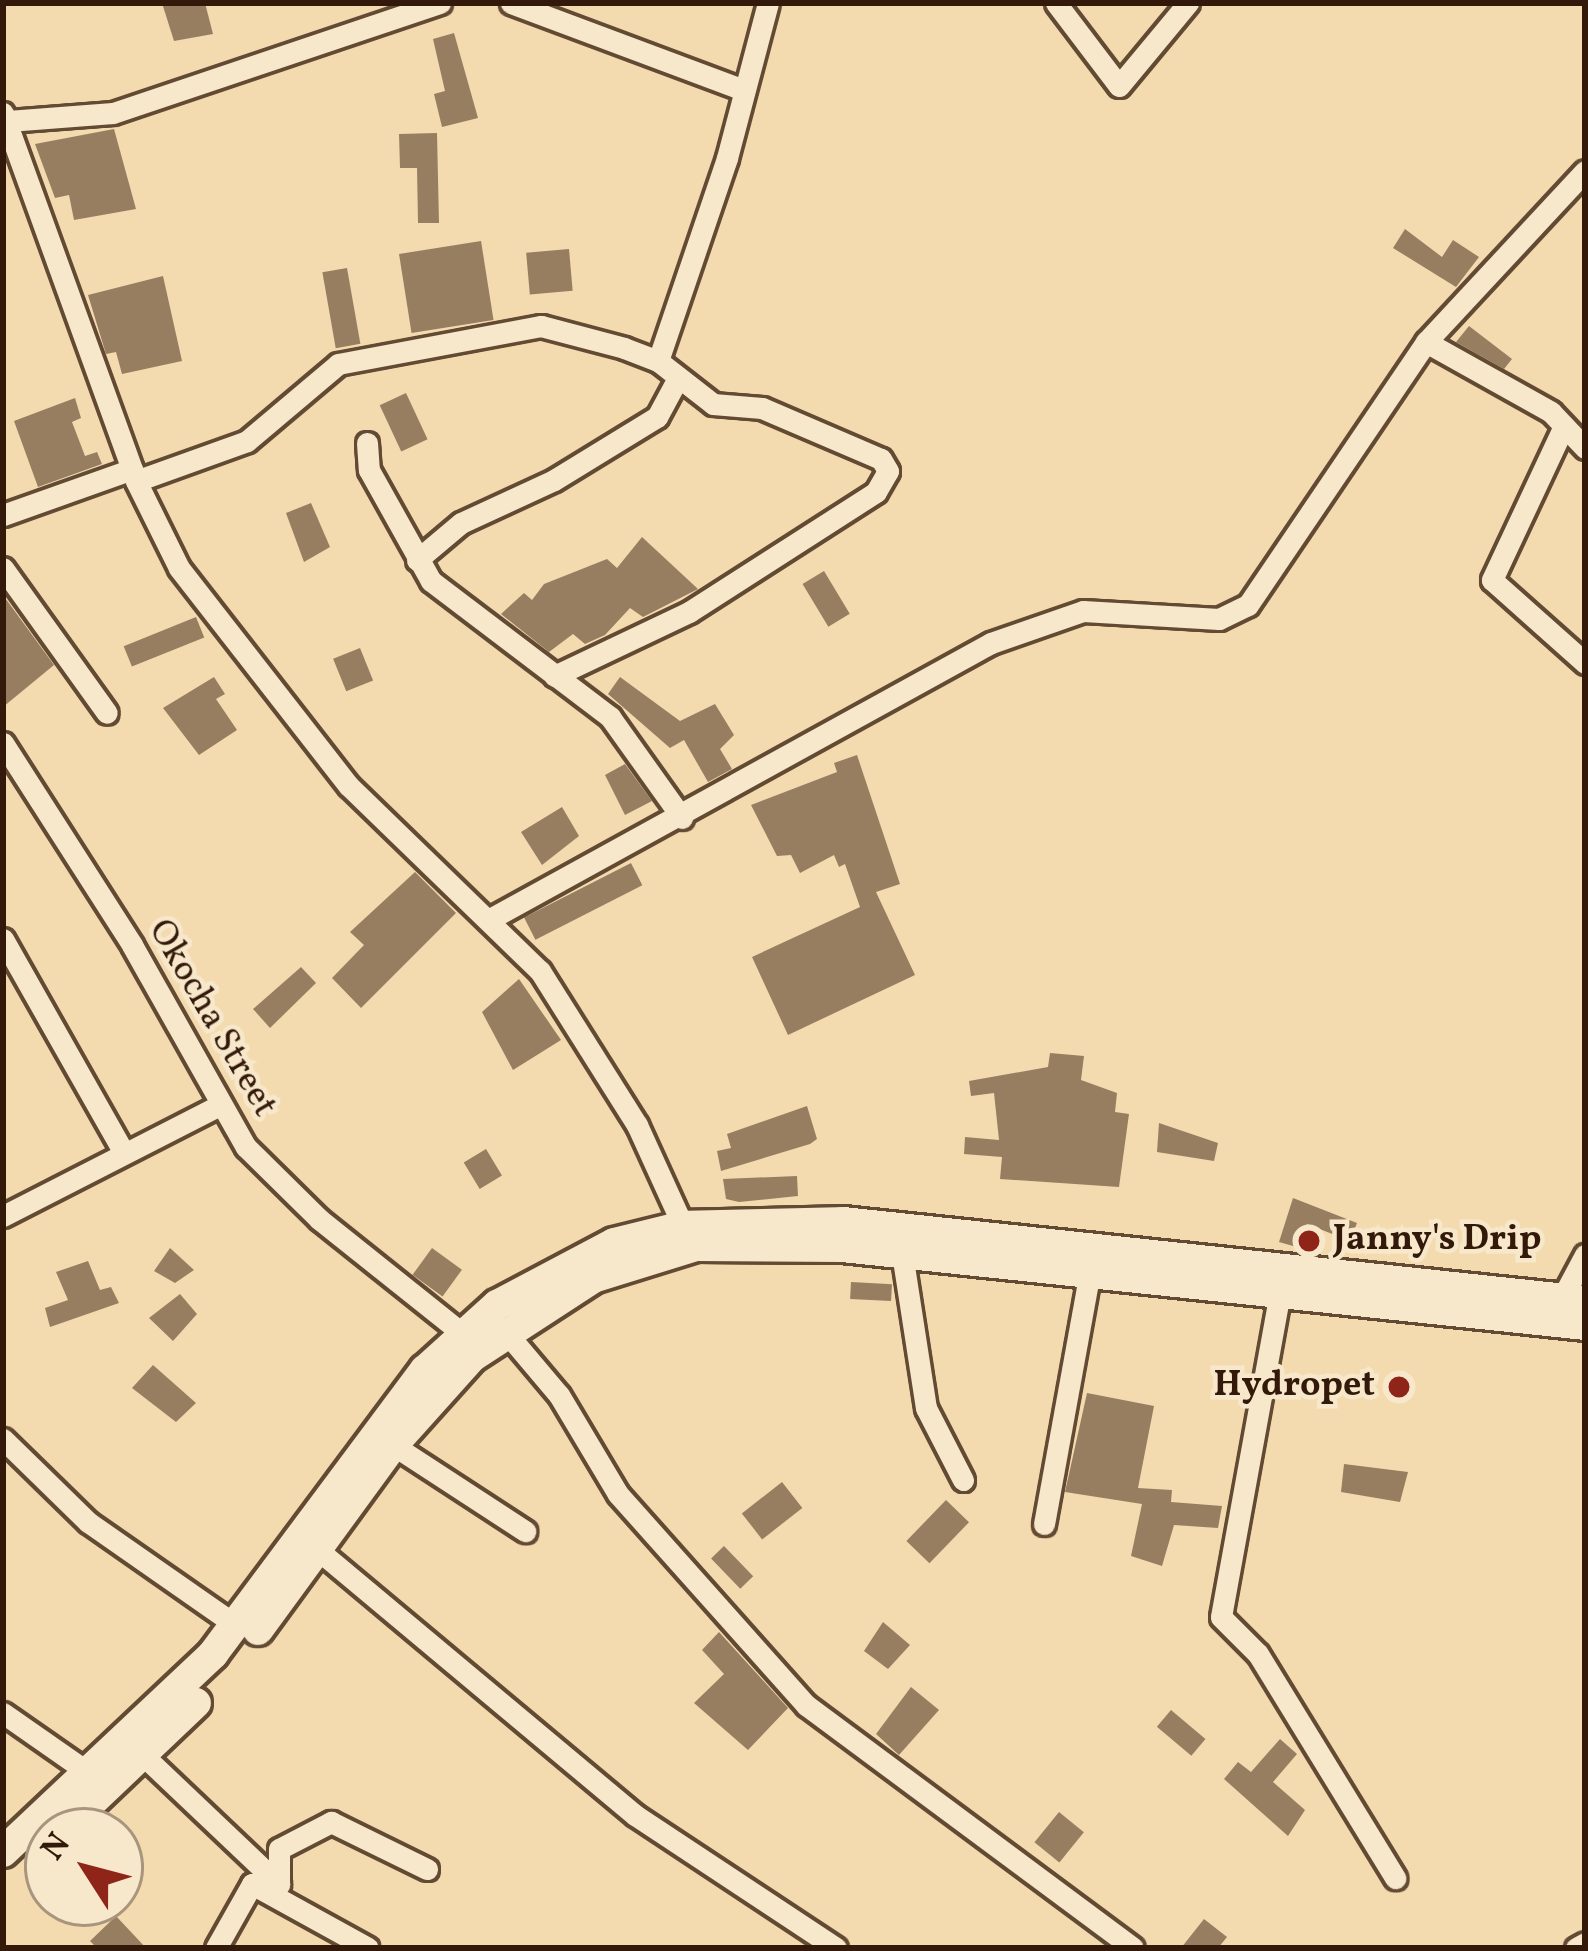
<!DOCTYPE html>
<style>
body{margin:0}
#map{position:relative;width:1588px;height:1951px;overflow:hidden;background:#f3dbaf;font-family:Vollkorn,serif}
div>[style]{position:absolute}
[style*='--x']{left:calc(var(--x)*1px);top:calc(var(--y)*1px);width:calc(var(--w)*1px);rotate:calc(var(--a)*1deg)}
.building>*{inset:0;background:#977e60;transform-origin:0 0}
.roads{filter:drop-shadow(3px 0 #634a33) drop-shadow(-3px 0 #634a33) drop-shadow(0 3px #634a33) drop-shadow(0 -3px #634a33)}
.minor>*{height:21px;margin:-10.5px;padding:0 10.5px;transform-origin:10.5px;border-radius:10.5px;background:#f7e8cb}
.secondary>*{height:30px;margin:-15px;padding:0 15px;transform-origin:15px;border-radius:15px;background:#f7e8cb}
.dots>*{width:33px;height:33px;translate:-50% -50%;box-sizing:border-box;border:6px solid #f7e8cb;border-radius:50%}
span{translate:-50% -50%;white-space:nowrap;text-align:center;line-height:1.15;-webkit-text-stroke:9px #f7e8cb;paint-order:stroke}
.street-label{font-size:36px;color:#33190a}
.poi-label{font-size:36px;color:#33190a;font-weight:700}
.left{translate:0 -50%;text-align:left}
.right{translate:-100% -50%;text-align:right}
.frame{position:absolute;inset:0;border:6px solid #33190a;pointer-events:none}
.north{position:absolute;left:24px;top:1807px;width:120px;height:120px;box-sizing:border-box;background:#f7e8cb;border:3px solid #a9957e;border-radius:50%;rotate:306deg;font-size:33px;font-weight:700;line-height:48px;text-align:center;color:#33190a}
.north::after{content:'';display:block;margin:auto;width:42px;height:54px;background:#8f2418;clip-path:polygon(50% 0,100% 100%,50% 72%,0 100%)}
</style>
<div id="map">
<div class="building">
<div style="clip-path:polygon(162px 3px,205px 3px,213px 34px,174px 41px)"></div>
<div style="clip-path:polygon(454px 33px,478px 118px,442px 127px,434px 94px,445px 91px,433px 39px)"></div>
<div style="clip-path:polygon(114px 129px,136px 209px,74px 220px,69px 195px,55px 198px,35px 144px)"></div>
<div style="clip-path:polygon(437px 133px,439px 223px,418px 223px,417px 168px,400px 168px,399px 134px)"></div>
<div style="clip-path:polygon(1405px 229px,1442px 257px,1453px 240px,1479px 257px,1456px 287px,1393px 248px)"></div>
<div style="left:481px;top:241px;width:80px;height:83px;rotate:81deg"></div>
<div style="left:569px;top:249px;width:42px;height:43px;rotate:85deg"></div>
<div style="left:347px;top:268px;width:77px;height:25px;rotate:80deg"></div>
<div style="clip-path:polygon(163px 276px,182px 361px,122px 374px,116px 352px,106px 354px,88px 295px)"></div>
<div style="clip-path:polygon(1469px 326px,1512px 359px,1504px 369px,1456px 342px)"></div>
<div style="left:406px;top:393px;width:51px;height:29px;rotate:65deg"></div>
<div style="clip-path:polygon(75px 398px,81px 418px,72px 422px,85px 456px,97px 452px,102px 464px,38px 487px,14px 421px)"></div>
<div style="clip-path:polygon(311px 503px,330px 547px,304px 562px,286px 513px)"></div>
<div style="clip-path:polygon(642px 537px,698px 589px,643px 617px,630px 608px,605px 635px,585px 644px,573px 634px,549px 652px,501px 614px,524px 593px,532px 600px,544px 584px,607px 559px,617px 568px)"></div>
<div style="left:824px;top:571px;width:50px;height:25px;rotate:59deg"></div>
<div style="clip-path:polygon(3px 595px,54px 665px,3px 707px)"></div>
<div style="left:196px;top:617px;width:22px;height:78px;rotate:68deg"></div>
<div style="left:360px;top:648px;width:35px;height:29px;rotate:68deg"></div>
<div style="clip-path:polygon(214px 677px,225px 694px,216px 699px,237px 730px,199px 755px,163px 708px)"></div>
<div style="clip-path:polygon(620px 677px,680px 721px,715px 704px,734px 735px,720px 749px,732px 769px,708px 782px,684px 740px,670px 748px,608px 694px)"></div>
<div style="clip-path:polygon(857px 755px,900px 884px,876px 892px,915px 975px,788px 1035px,752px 957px,860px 907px,845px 864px,839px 867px,834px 855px,800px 873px,791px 855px,777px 856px,751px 805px,837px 772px,834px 763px)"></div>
<div style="clip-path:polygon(625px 764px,652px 801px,625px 815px,605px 775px)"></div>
<div style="clip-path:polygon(562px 807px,579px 836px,542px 865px,521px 832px)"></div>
<div style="left:631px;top:863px;width:25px;height:120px;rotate:63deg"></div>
<div style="clip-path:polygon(415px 872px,456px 913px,361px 1008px,332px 978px,364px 945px,350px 932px)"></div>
<div style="clip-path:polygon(301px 967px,316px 983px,270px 1028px,253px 1009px)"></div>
<div style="clip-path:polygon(519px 979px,561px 1040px,513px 1070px,482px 1012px)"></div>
<div style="clip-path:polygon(1050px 1053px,1084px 1056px,1081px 1080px,1117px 1093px,1115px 1112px,1129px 1114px,1119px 1187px,1000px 1179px,1002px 1157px,964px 1154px,965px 1137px,999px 1140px,994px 1093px,971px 1096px,969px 1081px,1048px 1067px)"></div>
<div style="clip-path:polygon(807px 1106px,817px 1139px,810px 1144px,721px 1171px,717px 1151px,731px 1148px,727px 1134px)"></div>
<div style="clip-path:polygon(1159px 1123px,1218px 1143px,1214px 1161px,1157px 1152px)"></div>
<div style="left:486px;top:1149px;width:31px;height:26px;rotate:59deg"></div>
<div style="clip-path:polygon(797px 1176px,798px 1196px,739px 1202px,726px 1199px,723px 1179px)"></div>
<div style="clip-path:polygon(1293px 1198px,1357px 1223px,1350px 1241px,1307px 1224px,1300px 1248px,1279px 1242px)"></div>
<div style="clip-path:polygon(170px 1248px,194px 1270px,175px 1283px,154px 1271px)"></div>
<div style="left:432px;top:1248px;width:37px;height:33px;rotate:36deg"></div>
<div style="clip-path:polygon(88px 1261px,100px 1290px,111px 1287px,119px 1303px,50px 1327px,45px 1308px,68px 1300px,56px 1272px)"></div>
<div style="left:851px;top:1282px;width:41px;height:17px;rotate:3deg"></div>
<div style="clip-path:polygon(180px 1294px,197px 1314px,173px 1341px,149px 1318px)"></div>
<div style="clip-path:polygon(153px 1365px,196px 1403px,176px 1422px,132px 1388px)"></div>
<div style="clip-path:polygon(1087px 1393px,1154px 1406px,1138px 1488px,1172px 1490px,1171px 1502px,1222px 1506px,1218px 1528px,1174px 1525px,1162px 1566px,1131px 1556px,1142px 1504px,1065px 1492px)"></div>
<div style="clip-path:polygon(1344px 1464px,1408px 1472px,1400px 1502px,1341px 1492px)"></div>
<div style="left:782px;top:1482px;width:33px;height:51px;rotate:52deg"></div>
<div style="left:946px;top:1500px;width:32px;height:57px;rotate:44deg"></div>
<div style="left:724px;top:1546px;width:42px;height:18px;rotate:46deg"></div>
<div style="clip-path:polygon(883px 1622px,910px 1645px,888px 1669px,864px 1651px)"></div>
<div style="clip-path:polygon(719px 1632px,788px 1708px,748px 1750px,694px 1703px,724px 1674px,702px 1650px)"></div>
<div style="clip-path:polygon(911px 1687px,939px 1710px,899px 1755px,876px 1734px)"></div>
<div style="left:1171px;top:1710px;width:45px;height:22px;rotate:40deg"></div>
<div style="clip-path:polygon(1280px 1739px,1297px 1754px,1273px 1782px,1305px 1810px,1288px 1836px,1224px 1779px,1238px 1762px,1251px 1772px)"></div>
<div style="left:1059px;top:1812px;width:32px;height:39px;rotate:39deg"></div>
<div style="clip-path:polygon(116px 1916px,146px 1948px,97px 1948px,90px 1941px)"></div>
<div style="clip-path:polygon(1204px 1919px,1227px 1937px,1218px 1948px,1181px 1948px)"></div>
</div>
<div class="roads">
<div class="minor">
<div style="--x:511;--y:3;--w:249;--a:20.5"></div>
<div style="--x:1056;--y:3;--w:104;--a:52.8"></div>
<div style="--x:1119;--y:86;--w:108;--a:-50.3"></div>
<div style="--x:3;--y:113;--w:391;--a:70.1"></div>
<div style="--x:136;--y:481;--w:97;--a:63.7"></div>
<div style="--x:179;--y:568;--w:276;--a:52.1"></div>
<div style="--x:349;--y:786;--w:266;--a:44.1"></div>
<div style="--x:540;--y:971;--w:182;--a:57.8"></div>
<div style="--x:637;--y:1125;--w:111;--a:65.5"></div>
<div style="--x:8;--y:121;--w:105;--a:-4.4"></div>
<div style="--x:113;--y:113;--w:345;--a:-18.6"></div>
<div style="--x:1426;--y:342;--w:143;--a:29.2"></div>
<div style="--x:1551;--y:412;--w:50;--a:46.6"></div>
<div style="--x:658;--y:361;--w:214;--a:-71.2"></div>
<div style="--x:727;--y:158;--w:160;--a:-75.2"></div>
<div style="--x:1564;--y:426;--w:170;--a:115.1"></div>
<div style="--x:1492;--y:580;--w:125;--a:41.7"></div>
<div style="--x:367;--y:443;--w:27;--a:86"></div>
<div style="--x:369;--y:470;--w:127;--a:60.8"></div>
<div style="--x:431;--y:581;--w:225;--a:37.2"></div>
<div style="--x:610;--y:717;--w:124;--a:54.5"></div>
<div style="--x:136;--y:481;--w:118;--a:-19.8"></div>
<div style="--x:247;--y:441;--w:119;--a:-40.2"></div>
<div style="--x:338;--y:364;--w:207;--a:-10.6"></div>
<div style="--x:541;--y:326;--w:86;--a:14.8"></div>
<div style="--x:624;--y:348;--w:36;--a:21"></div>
<div style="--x:658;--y:361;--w:70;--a:38"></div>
<div style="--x:713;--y:404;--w:49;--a:4.7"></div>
<div style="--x:762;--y:408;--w:129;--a:23.2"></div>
<div style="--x:881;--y:459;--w:14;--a:60"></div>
<div style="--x:888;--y:471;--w:24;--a:120"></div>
<div style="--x:876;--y:492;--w:222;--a:147.3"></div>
<div style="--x:689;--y:612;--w:149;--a:154.6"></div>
<div style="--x:3;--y:515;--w:137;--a:-19.6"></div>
<div style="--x:417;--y:560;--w:57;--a:-40.1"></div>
<div style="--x:461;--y:523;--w:102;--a:-24.8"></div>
<div style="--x:554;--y:480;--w:121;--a:-31.5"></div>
<div style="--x:657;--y:417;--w:44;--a:-61.7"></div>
<div style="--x:3;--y:568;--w:178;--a:54.4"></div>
<div style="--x:3;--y:743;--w:240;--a:57.4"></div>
<div style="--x:132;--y:945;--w:232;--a:60.6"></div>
<div style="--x:246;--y:1147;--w:103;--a:44.6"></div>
<div style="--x:319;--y:1219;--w:184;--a:38.6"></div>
<div style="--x:490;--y:919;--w:572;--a:-28.85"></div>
<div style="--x:991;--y:643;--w:97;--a:-19.2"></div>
<div style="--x:1083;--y:611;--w:136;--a:3.4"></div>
<div style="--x:1219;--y:619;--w:32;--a:-26"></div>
<div style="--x:1248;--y:605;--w:318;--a:-55.9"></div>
<div style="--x:1426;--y:342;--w:233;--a:-47.1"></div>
<div style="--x:3;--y:939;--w:246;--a:60.5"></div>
<div style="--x:3;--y:1216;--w:242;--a:-27.1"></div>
<div style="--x:902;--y:1253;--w:157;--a:81.2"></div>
<div style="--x:926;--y:1408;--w:81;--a:62.8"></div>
<div style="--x:1280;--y:1292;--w:330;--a:100.3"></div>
<div style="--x:1221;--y:1617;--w:52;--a:45"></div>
<div style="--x:1258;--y:1654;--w:263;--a:58.5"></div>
<div style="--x:1562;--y:1298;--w:49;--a:-61.9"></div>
<div style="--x:504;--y:1330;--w:85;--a:49.8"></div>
<div style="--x:559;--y:1395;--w:115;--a:59.2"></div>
<div style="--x:618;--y:1494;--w:283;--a:48.3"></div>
<div style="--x:806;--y:1705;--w:407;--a:36.6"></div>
<div style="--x:3;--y:1439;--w:119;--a:44.3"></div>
<div style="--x:88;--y:1522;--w:182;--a:34.9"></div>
<div style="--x:393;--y:1445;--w:158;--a:33.1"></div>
<div style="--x:1044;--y:1524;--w:256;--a:-79.7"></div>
<div style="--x:318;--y:1550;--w:413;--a:39.9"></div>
<div style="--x:635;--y:1815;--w:241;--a:33.5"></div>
<div style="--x:3;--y:1713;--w:108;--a:34.9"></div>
<div style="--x:145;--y:1757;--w:185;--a:43.5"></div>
<div style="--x:252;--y:1884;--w:132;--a:28.9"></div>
<div style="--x:279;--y:1884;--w:35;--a:-90"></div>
<div style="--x:279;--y:1849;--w:59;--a:-27.4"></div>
<div style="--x:331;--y:1822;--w:107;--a:26.1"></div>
<div style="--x:216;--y:1948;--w:73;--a:-60.6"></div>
<div style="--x:252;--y:1884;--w:14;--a:0"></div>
<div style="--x:1576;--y:1948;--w:10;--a:-29"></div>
</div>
<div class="secondary">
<div style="--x:258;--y:1630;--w:229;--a:-53.9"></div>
<div style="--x:393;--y:1445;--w:118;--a:-48.1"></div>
<div style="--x:472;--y:1357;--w:145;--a:-33.1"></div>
<div style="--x:593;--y:1278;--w:108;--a:-17.3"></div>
<div style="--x:696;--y:1246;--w:146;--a:0.4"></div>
<div style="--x:842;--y:1247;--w:747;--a:5.99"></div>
<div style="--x:61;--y:1831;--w:186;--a:-43.5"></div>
<div style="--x:3;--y:1852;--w:289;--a:-43.3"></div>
<div style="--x:213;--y:1654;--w:354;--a:-53.3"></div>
<div style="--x:425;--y:1370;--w:97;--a:-42.1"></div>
<div style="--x:497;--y:1305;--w:132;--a:-27.9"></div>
<div style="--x:614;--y:1243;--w:71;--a:-13.8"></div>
<div style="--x:683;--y:1226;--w:160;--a:-1.4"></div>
<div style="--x:843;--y:1222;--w:746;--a:6.08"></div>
</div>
</div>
<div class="dots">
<div style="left:1309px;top:1241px;background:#8f2418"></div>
<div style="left:1399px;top:1387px;background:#8f2418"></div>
</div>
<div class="street-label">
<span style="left:211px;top:1019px;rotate:60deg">Okocha Street</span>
</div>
<div class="poi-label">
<span class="left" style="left:1333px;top:1241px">Janny's Drip</span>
<span class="right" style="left:1375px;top:1387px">Hydropet</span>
</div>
<div class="frame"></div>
<div class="north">N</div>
</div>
